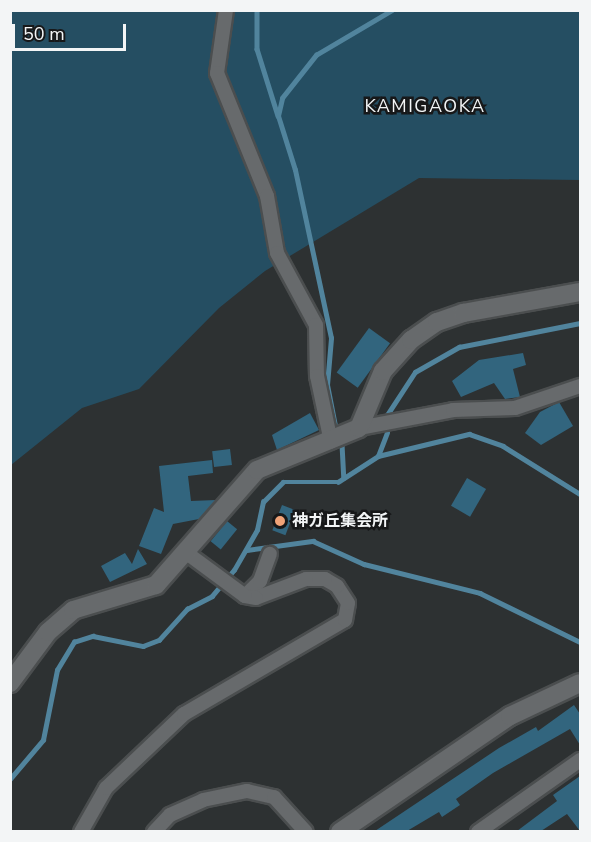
<!DOCTYPE html>
<meta charset="utf-8">
<style>
body{margin:0}
#map{position:relative;width:591px;height:842px;overflow:hidden;background:#2d3132;font-family:"Nunito Sans","Noto Sans JP",sans-serif}
div>[style]{position:absolute}
[style*='--x']{left:calc(var(--x)*1px);top:calc(var(--y)*1px);width:calc(var(--w)*1px);rotate:calc(var(--a)*1deg)}
.green>*{inset:0;background:#254e62}
.stream>*{height:4.5px;margin:-2.25px;padding:0 2.25px;transform-origin:2.25px;border-radius:2.25px;background:#51849d}
.building>*{inset:0;background:#32657e;transform-origin:0 0}
.roads{filter:drop-shadow(2px 0 #4b4e4f) drop-shadow(-2px 0 #4b4e4f) drop-shadow(0 2px #4b4e4f) drop-shadow(0 -2px #4b4e4f)}
.street>*{height:14px;margin:-7px;padding:0 7px;transform-origin:7px;border-radius:7px;background:#676a6c}
.secondary>*{height:18px;margin:-9px;padding:0 9px;transform-origin:9px;border-radius:9px;background:#676a6c}
.dots>*{width:16px;height:16px;translate:-50% -50%;box-sizing:border-box;border:3px solid #171819;border-radius:50%}
span{translate:-50% -50%;white-space:nowrap;text-align:center;line-height:1.15;-webkit-text-stroke:5px #171819;paint-order:stroke}
.poi-label{font-size:16px;color:#f3f5f6;font-weight:700}
.left{translate:0 -50%;text-align:left}
.neighbourhood-label{font-size:18px;color:#f3f5f6;letter-spacing:1.5px}
.frame{position:absolute;inset:0;border:12px solid #f3f5f6;pointer-events:none}
.scale{position:absolute;left:12px;top:24px;width:114px;height:27px;box-sizing:border-box;border:3px solid #f3f5f6;border-top:0;padding-left:8px;font-size:18px;line-height:21px;white-space:nowrap;color:#f3f5f6;-webkit-text-stroke:4px #171819;paint-order:stroke}
</style>
<div id="map">
<div class="green">
<div style="clip-path:polygon(11px 11px,580px 11px,580px 180px,419px 178px,265px 271px,219px 308px,139px 389px,82px 408px,11px 465px)"></div>
</div>
<div class="stream">
<div style="--x:257;--y:10;--w:39;--a:90"></div>
<div style="--x:257;--y:49;--w:70;--a:72.6"></div>
<div style="--x:387;--y:415;--w:51;--a:-56.9"></div>
<div style="--x:415;--y:372;--w:51;--a:-29.6"></div>
<div style="--x:459;--y:347;--w:123;--a:-11.2"></div>
<div style="--x:335;--y:426;--w:42;--a:-101"></div>
<div style="--x:327;--y:385;--w:47;--a:-85.1"></div>
<div style="--x:331;--y:338;--w:172;--a:-102.1"></div>
<div style="--x:295;--y:170;--w:57;--a:-107.5"></div>
<div style="--x:278;--y:116;--w:18;--a:-77"></div>
<div style="--x:282;--y:98;--w:55;--a:-51.7"></div>
<div style="--x:316;--y:55;--w:88;--a:-30.6"></div>
<div style="--x:342;--y:444;--w:34;--a:87"></div>
<div style="--x:378;--y:456;--w:25;--a:-69"></div>
<div style="--x:247;--y:550;--w:67;--a:-7.8"></div>
<div style="--x:313;--y:541;--w:56;--a:24.3"></div>
<div style="--x:364;--y:564;--w:120;--a:14"></div>
<div style="--x:480;--y:593;--w:111;--a:26.1"></div>
<div style="--x:10;--y:779;--w:51;--a:-49.8"></div>
<div style="--x:43;--y:740;--w:71;--a:-78.7"></div>
<div style="--x:57;--y:670;--w:33;--a:-59"></div>
<div style="--x:74;--y:642;--w:20;--a:-18"></div>
<div style="--x:93;--y:636;--w:51;--a:11.3"></div>
<div style="--x:143;--y:646;--w:17;--a:-21"></div>
<div style="--x:159;--y:640;--w:42;--a:-47.9"></div>
<div style="--x:187;--y:609;--w:28;--a:-27"></div>
<div style="--x:212;--y:596;--w:34;--a:-50"></div>
<div style="--x:234;--y:570;--w:46;--a:-60.1"></div>
<div style="--x:257;--y:530;--w:29;--a:-78"></div>
<div style="--x:263;--y:502;--w:28;--a:-45"></div>
<div style="--x:283;--y:482;--w:55;--a:0"></div>
<div style="--x:338;--y:482;--w:48;--a:-33"></div>
<div style="--x:378;--y:456;--w:94;--a:-13.6"></div>
<div style="--x:469;--y:434;--w:36;--a:19"></div>
<div style="--x:503;--y:446;--w:91;--a:31.9"></div>
</div>
<div class="building">
<div style="left:369px;top:328px;width:26px;height:55px;rotate:36deg"></div>
<div style="clip-path:polygon(523px 353px,526px 365px,513px 369px,520px 397px,505px 399px,494px 383px,461px 397px,452px 381px,479px 360px)"></div>
<div style="clip-path:polygon(559px 402px,573px 426px,541px 445px,525px 433px,540px 412px)"></div>
<div style="clip-path:polygon(310px 413px,319px 430px,277px 450px,272px 435px)"></div>
<div style="left:230px;top:449px;width:16px;height:18px;rotate:83deg"></div>
<div style="clip-path:polygon(212px 460px,213px 473px,188px 476px,191px 501px,216px 500px,199px 519px,173px 524px,161px 554px,139px 546px,154px 508px,164px 512px,159px 466px)"></div>
<div style="left:467px;top:478px;width:22px;height:32px;rotate:30deg"></div>
<div style="left:282px;top:505px;width:14px;height:27px;rotate:21deg"></div>
<div style="left:227px;top:521px;width:13px;height:26px;rotate:39deg"></div>
<div style="clip-path:polygon(138px 549px,147px 564px,110px 582px,101px 566px,125px 553px,132px 564px)"></div>
<div style="clip-path:polygon(574px 705px,580px 714px,580px 745px,570px 729px,493px 773px,456px 799px,460px 805px,442px 817px,439px 812px,407px 831px,375px 831px,499px 748px,536px 727px,538px 731px)"></div>
<div style="clip-path:polygon(580px 776px,580px 831px,567px 814px,541px 831px,517px 831px,557px 801px,553px 795px)"></div>
</div>
<div class="roads">
<div class="street">
<div style="--x:226;--y:10;--w:64;--a:98.1"></div>
<div style="--x:217;--y:73;--w:133;--a:67.9"></div>
<div style="--x:267;--y:196;--w:58;--a:80"></div>
<div style="--x:277;--y:253;--w:82;--a:61.6"></div>
<div style="--x:316;--y:325;--w:51;--a:88.9"></div>
<div style="--x:317;--y:376;--w:67;--a:78"></div>
<div style="--x:359;--y:428;--w:96;--a:-10.8"></div>
<div style="--x:453;--y:410;--w:62;--a:-1.8"></div>
<div style="--x:515;--y:408;--w:69;--a:-18.7"></div>
<div style="--x:245;--y:596;--w:21;--a:-45"></div>
<div style="--x:260;--y:581;--w:29;--a:-70"></div>
<div style="--x:81;--y:832;--w:51;--a:-60.4"></div>
<div style="--x:106;--y:788;--w:108;--a:-43.5"></div>
<div style="--x:184;--y:714;--w:186;--a:-30.3"></div>
<div style="--x:345;--y:620;--w:17;--a:-80"></div>
<div style="--x:348;--y:603;--w:20;--a:-123"></div>
<div style="--x:337;--y:586;--w:14;--a:-150"></div>
<div style="--x:325;--y:579;--w:19;--a:180"></div>
<div style="--x:306;--y:579;--w:53;--a:159.2"></div>
<div style="--x:256;--y:598;--w:11;--a:-170"></div>
<div style="--x:245;--y:596;--w:71;--a:-143.6"></div>
<div style="--x:154;--y:832;--w:23;--a:-47"></div>
<div style="--x:170;--y:815;--w:36;--a:-24"></div>
<div style="--x:203;--y:800;--w:45;--a:-11.6"></div>
<div style="--x:247;--y:791;--w:28;--a:13"></div>
<div style="--x:274;--y:797;--w:47;--a:47.6"></div>
<div style="--x:478;--y:832;--w:125;--a:-35.2"></div>
</div>
<div class="secondary">
<div style="--x:10;--y:683;--w:64;--a:-53.3"></div>
<div style="--x:48;--y:632;--w:33;--a:-41"></div>
<div style="--x:73;--y:610;--w:87;--a:-16.8"></div>
<div style="--x:156;--y:585;--w:153;--a:-48.7"></div>
<div style="--x:257;--y:470;--w:110;--a:-22.4"></div>
<div style="--x:359;--y:428;--w:62;--a:-67.2"></div>
<div style="--x:383;--y:371;--w:42;--a:-47.9"></div>
<div style="--x:411;--y:340;--w:32;--a:-35"></div>
<div style="--x:437;--y:322;--w:28;--a:-19"></div>
<div style="--x:463;--y:313;--w:119;--a:-10.2"></div>
<div style="--x:340;--y:832;--w:206;--a:-34.3"></div>
<div style="--x:510;--y:716;--w:77;--a:-25.2"></div>
</div>
</div>
<div class="dots">
<div style="left:280px;top:521px;background:#f0a378"></div>
</div>
<div class="poi-label">
<span class="left" style="left:292px;top:521px">神ガ丘集会所</span>
</div>
<div class="neighbourhood-label">
<span style="left:425px;top:106px">KAMIGAOKA</span>
</div>
<div class="frame"></div>
<div class="scale">50 m</div>
</div>
